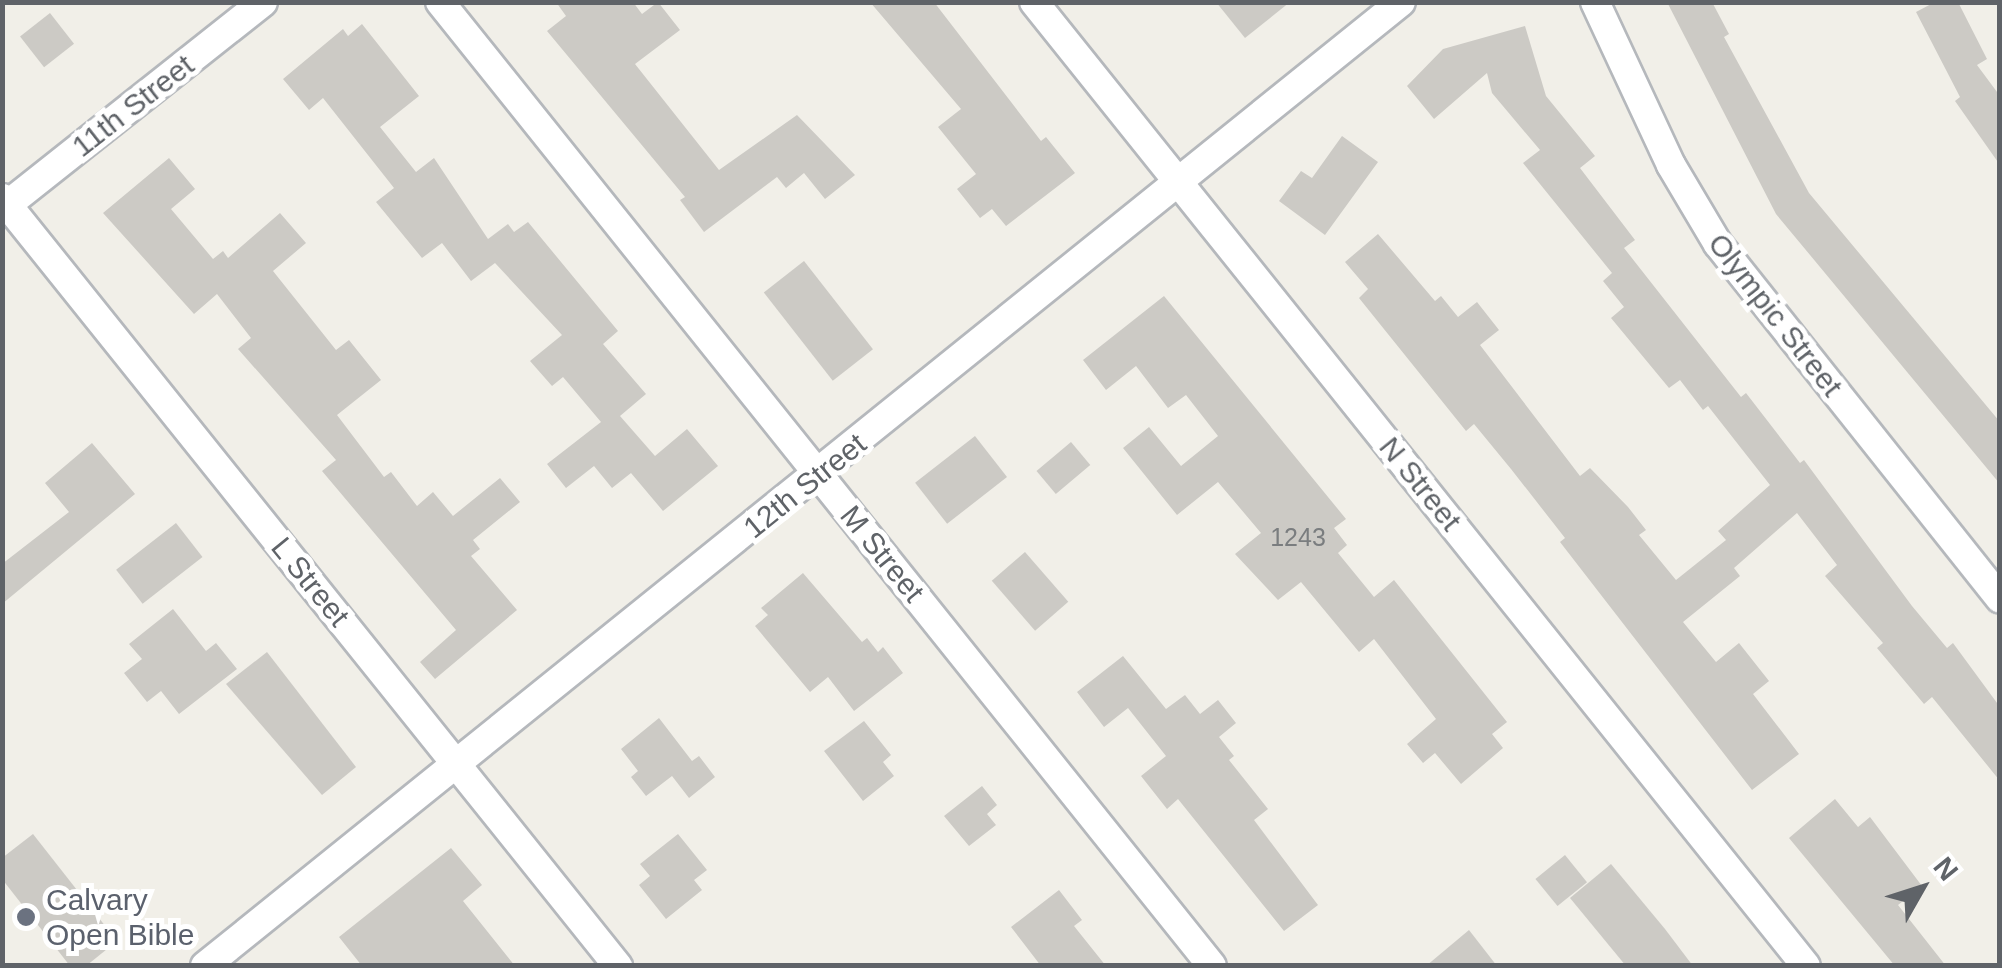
<!DOCTYPE html>
<style>
body{margin:0}
#map{position:relative;width:2002px;height:968px;overflow:hidden;background:#f1efe8;font-family:Helvetica,sans-serif}
div>[style]{position:absolute}
[style*='--x']{left:calc(var(--x)*1px);top:calc(var(--y)*1px);width:calc(var(--w)*1px);rotate:calc(var(--a)*1deg)}
.building>*{inset:0;background:#cccac5;transform-origin:0 0}
.roads{filter:drop-shadow(2px 0 #b5b8bc) drop-shadow(-2px 0 #b5b8bc) drop-shadow(0 2px #b5b8bc) drop-shadow(0 -2px #b5b8bc)}
.street>*{height:28px;margin:-14px;padding:0 14px;transform-origin:14px;border-radius:14px;background:#fff}
.dots>*{width:28px;height:28px;translate:-50% -50%;box-sizing:border-box;border:5px solid #fff;border-radius:50%}
span{translate:-50% -50%;white-space:nowrap;text-align:center;line-height:1.15;-webkit-text-stroke:10px #fff;paint-order:stroke}
.number-label{font-size:25px;color:#7a7d7f}
.number-label span{-webkit-text-stroke-width:0}
.street-label{font-size:30px;color:#5f6368}
.worship-label{font-size:30px;color:#5b616d}
.left{translate:0 -50%;text-align:left}
.frame{position:absolute;inset:0;border:5px solid #5f6368;pointer-events:none}
.north{position:absolute;left:1872px;top:838px;width:100px;height:100px;-webkit-text-stroke:8px #fff;paint-order:stroke;rotate:51deg;font-size:28px;font-weight:700;line-height:40px;text-align:center;color:#5f6368}
.north::after{content:'';display:block;margin:auto;width:35px;height:45px;background:#5f6368;clip-path:polygon(50% 0,100% 100%,50% 72%,0 100%)}
</style>
<div id="map">
<div class="building">
<div style="clip-path:polygon(556px 2px,633px 2px,642px 14px,658px 2px,680px 30px,635px 64px,719px 170px,797px 115px,855px 175px,825px 199px,804px 173px,786px 188px,777px 177px,704px 232px,680px 200px,685px 197px,547px 31px,566px 16px)"></div>
<div style="clip-path:polygon(870px 2px,934px 2px,1041px 141px,1046px 137px,1075px 173px,1006px 226px,992px 209px,980px 218px,957px 189px,976px 174px,938px 127px,961px 109px)"></div>
<div style="clip-path:polygon(1216px 2px,1290px 2px,1245px 38px)"></div>
<div style="clip-path:polygon(1667px 2px,1712px 2px,1729px 34px,1724px 37px,1809px 193px,2000px 422px,2000px 484px,1776px 214px)"></div>
<div style="clip-path:polygon(1935px 2px,1958px 2px,1987px 59px,1977px 65px,2000px 96px,2000px 165px,1955px 101px,1960px 97px,1916px 12px)"></div>
<div style="left:50px;top:13px;width:39px;height:38px;rotate:52deg"></div>
<div style="clip-path:polygon(362px 24px,419px 96px,380px 127px,416px 172px,434px 158px,488px 239px,508px 224px,514px 232px,528px 222px,618px 331px,603px 344px,646px 394px,620px 416px,655px 456px,687px 429px,718px 466px,663px 511px,631px 473px,612px 488px,594px 466px,566px 488px,547px 464px,601px 422px,563px 377px,552px 386px,530px 361px,562px 335px,495px 263px,471px 281px,442px 243px,422px 258px,376px 202px,394px 188px,323px 98px,309px 110px,283px 79px,343px 29px,348px 36px)"></div>
<div style="clip-path:polygon(1525px 26px,1546px 96px,1595px 156px,1580px 168px,1635px 240px,1624px 248px,1741px 397px,1746px 393px,1800px 463px,1804px 460px,1912px 606px,1947px 648px,1953px 643px,2000px 707px,2000px 781px,1932px 697px,1924px 704px,1877px 648px,1883px 643px,1825px 576px,1837px 565px,1797px 513px,1734px 568px,1740px 576px,1683px 622px,1716px 662px,1739px 643px,1769px 681px,1753px 694px,1799px 754px,1752px 790px,1560px 542px,1565px 538px,1511px 469px,1474px 424px,1466px 431px,1359px 298px,1368px 289px,1345px 262px,1378px 234px,1435px 301px,1441px 296px,1458px 317px,1477px 302px,1499px 330px,1480px 345px,1580px 476px,1590px 468px,1628px 507px,1646px 530px,1639px 535px,1676px 580px,1726px 540px,1718px 531px,1770px 485px,1708px 406px,1703px 410px,1680px 380px,1669px 388px,1611px 318px,1624px 307px,1603px 281px,1612px 273px,1523px 163px,1540px 150px,1492px 93px,1487px 73px,1434px 119px,1407px 86px,1443px 49px)"></div>
<div style="clip-path:polygon(1342px 136px,1378px 162px,1325px 235px,1279px 201px,1301px 171px,1312px 178px)"></div>
<div style="clip-path:polygon(169px 158px,195px 189px,171px 209px,213px 259px,223px 251px,228px 258px,280px 213px,306px 243px,273px 271px,336px 350px,349px 340px,381px 380px,337px 415px,384px 477px,391px 472px,417px 506px,433px 492px,453px 516px,500px 478px,520px 502px,473px 540px,480px 549px,471px 556px,517px 610px,435px 679px,420px 662px,456px 630px,322px 471px,336px 460px,238px 349px,251px 338px,217px 294px,194px 314px,103px 213px)"></div>
<div style="left:804px;top:261px;width:112px;height:51px;rotate:52deg"></div>
<div style="clip-path:polygon(1164px 296px,1346px 519px,1334px 528px,1347px 545px,1338px 553px,1374px 597px,1394px 580px,1507px 722px,1492px 734px,1503px 748px,1461px 784px,1435px 753px,1423px 763px,1407px 744px,1436px 719px,1374px 639px,1359px 652px,1301px 582px,1278px 600px,1235px 554px,1261px 533px,1218px 482px,1177px 515px,1123px 448px,1149px 427px,1181px 466px,1218px 436px,1186px 395px,1168px 408px,1136px 366px,1106px 390px,1083px 360px)"></div>
<div style="left:975px;top:436px;width:52px;height:76px;rotate:52deg"></div>
<div style="left:1071px;top:442px;width:30px;height:45px;rotate:50deg"></div>
<div style="clip-path:polygon(92px 443px,135px 494px,2px 604px,2px 564px,69px 512px,45px 483px)"></div>
<div style="left:176px;top:523px;width:43px;height:76px;rotate:52deg"></div>
<div style="left:1025px;top:552px;width:66px;height:44px;rotate:49deg"></div>
<div style="clip-path:polygon(803px 573px,862px 642px,867px 638px,878px 652px,883px 647px,903px 673px,854px 711px,828px 677px,810px 692px,755px 626px,768px 615px,761px 608px)"></div>
<div style="clip-path:polygon(173px 609px,206px 651px,216px 643px,237px 669px,179px 714px,161px 691px,147px 702px,124px 673px,142px 659px,129px 644px)"></div>
<div style="clip-path:polygon(267px 652px,356px 767px,322px 795px,226px 684px)"></div>
<div style="clip-path:polygon(1123px 656px,1166px 709px,1185px 695px,1200px 714px,1218px 700px,1236px 723px,1219px 737px,1234px 756px,1229px 760px,1268px 809px,1254px 820px,1318px 905px,1284px 931px,1178px 799px,1167px 809px,1141px 776px,1166px 756px,1128px 708px,1104px 727px,1077px 692px)"></div>
<div style="clip-path:polygon(659px 718px,692px 761px,699px 756px,715px 777px,689px 798px,672px 776px,646px 796px,631px 777px,638px 771px,621px 749px)"></div>
<div style="clip-path:polygon(864px 721px,891px 755px,883px 762px,894px 776px,863px 801px,824px 751px)"></div>
<div style="clip-path:polygon(982px 786px,997px 805px,987px 814px,996px 825px,969px 846px,944px 816px)"></div>
<div style="clip-path:polygon(1835px 799px,1858px 827px,1870px 817px,1922px 886px,1898px 905px,1946px 966px,1895px 966px,1789px 838px)"></div>
<div style="clip-path:polygon(33px 834px,117px 941px,86px 966px,70px 966px,2px 879px,2px 858px)"></div>
<div style="clip-path:polygon(678px 834px,707px 870px,694px 880px,702px 890px,666px 919px,639px 885px,650px 876px,640px 864px)"></div>
<div style="clip-path:polygon(451px 848px,482px 885px,463px 901px,515px 966px,362px 966px,339px 937px)"></div>
<div style="left:1565px;top:855px;width:35px;height:38px;rotate:51deg"></div>
<div style="clip-path:polygon(1611px 864px,1665px 929px,1693px 966px,1626px 966px,1570px 898px)"></div>
<div style="clip-path:polygon(1059px 890px,1082px 920px,1074px 926px,1106px 966px,1041px 966px,1011px 927px)"></div>
<div style="clip-path:polygon(1469px 930px,1497px 966px,1426px 966px)"></div>
</div>
<div class="roads">
<div class="street">
<div style="--x:440;--y:2;--w:1235;--a:51.31"></div>
<div style="--x:1034;--y:2;--w:1235;--a:51.31"></div>
<div style="--x:1595;--y:2;--w:180;--a:65"></div>
<div style="--x:1671;--y:165;--w:92;--a:59.3"></div>
<div style="--x:1718;--y:244;--w:453;--a:51.5"></div>
<div style="--x:2;--y:198;--w:985;--a:51.27"></div>
<div style="--x:2;--y:209;--w:333;--a:-38.4"></div>
<div style="--x:205;--y:966;--w:1536;--a:-38.87"></div>
</div>
</div>
<div class="dots">
<div style="left:26px;top:917px;background:#6b7280"></div>
</div>
<div class="number-label">
<span style="left:1298px;top:537px">1243</span>
</div>
<div class="street-label">
<span style="left:133px;top:106px;rotate:-38deg">11th Street</span>
<span style="left:1775px;top:315px;rotate:52deg">Olympic Street</span>
<span style="left:1420px;top:484px;rotate:51deg">N Street</span>
<span style="left:805px;top:486px;rotate:-39deg">12th Street</span>
<span style="left:882px;top:554px;rotate:51deg">M Street</span>
<span style="left:310px;top:582px;rotate:51deg">L Street</span>
</div>
<div class="worship-label">
<span class="left" style="left:46px;top:917px">Calvary<br>Open Bible</span>
</div>
<div class="frame"></div>
<div class="north">N</div>
</div>
